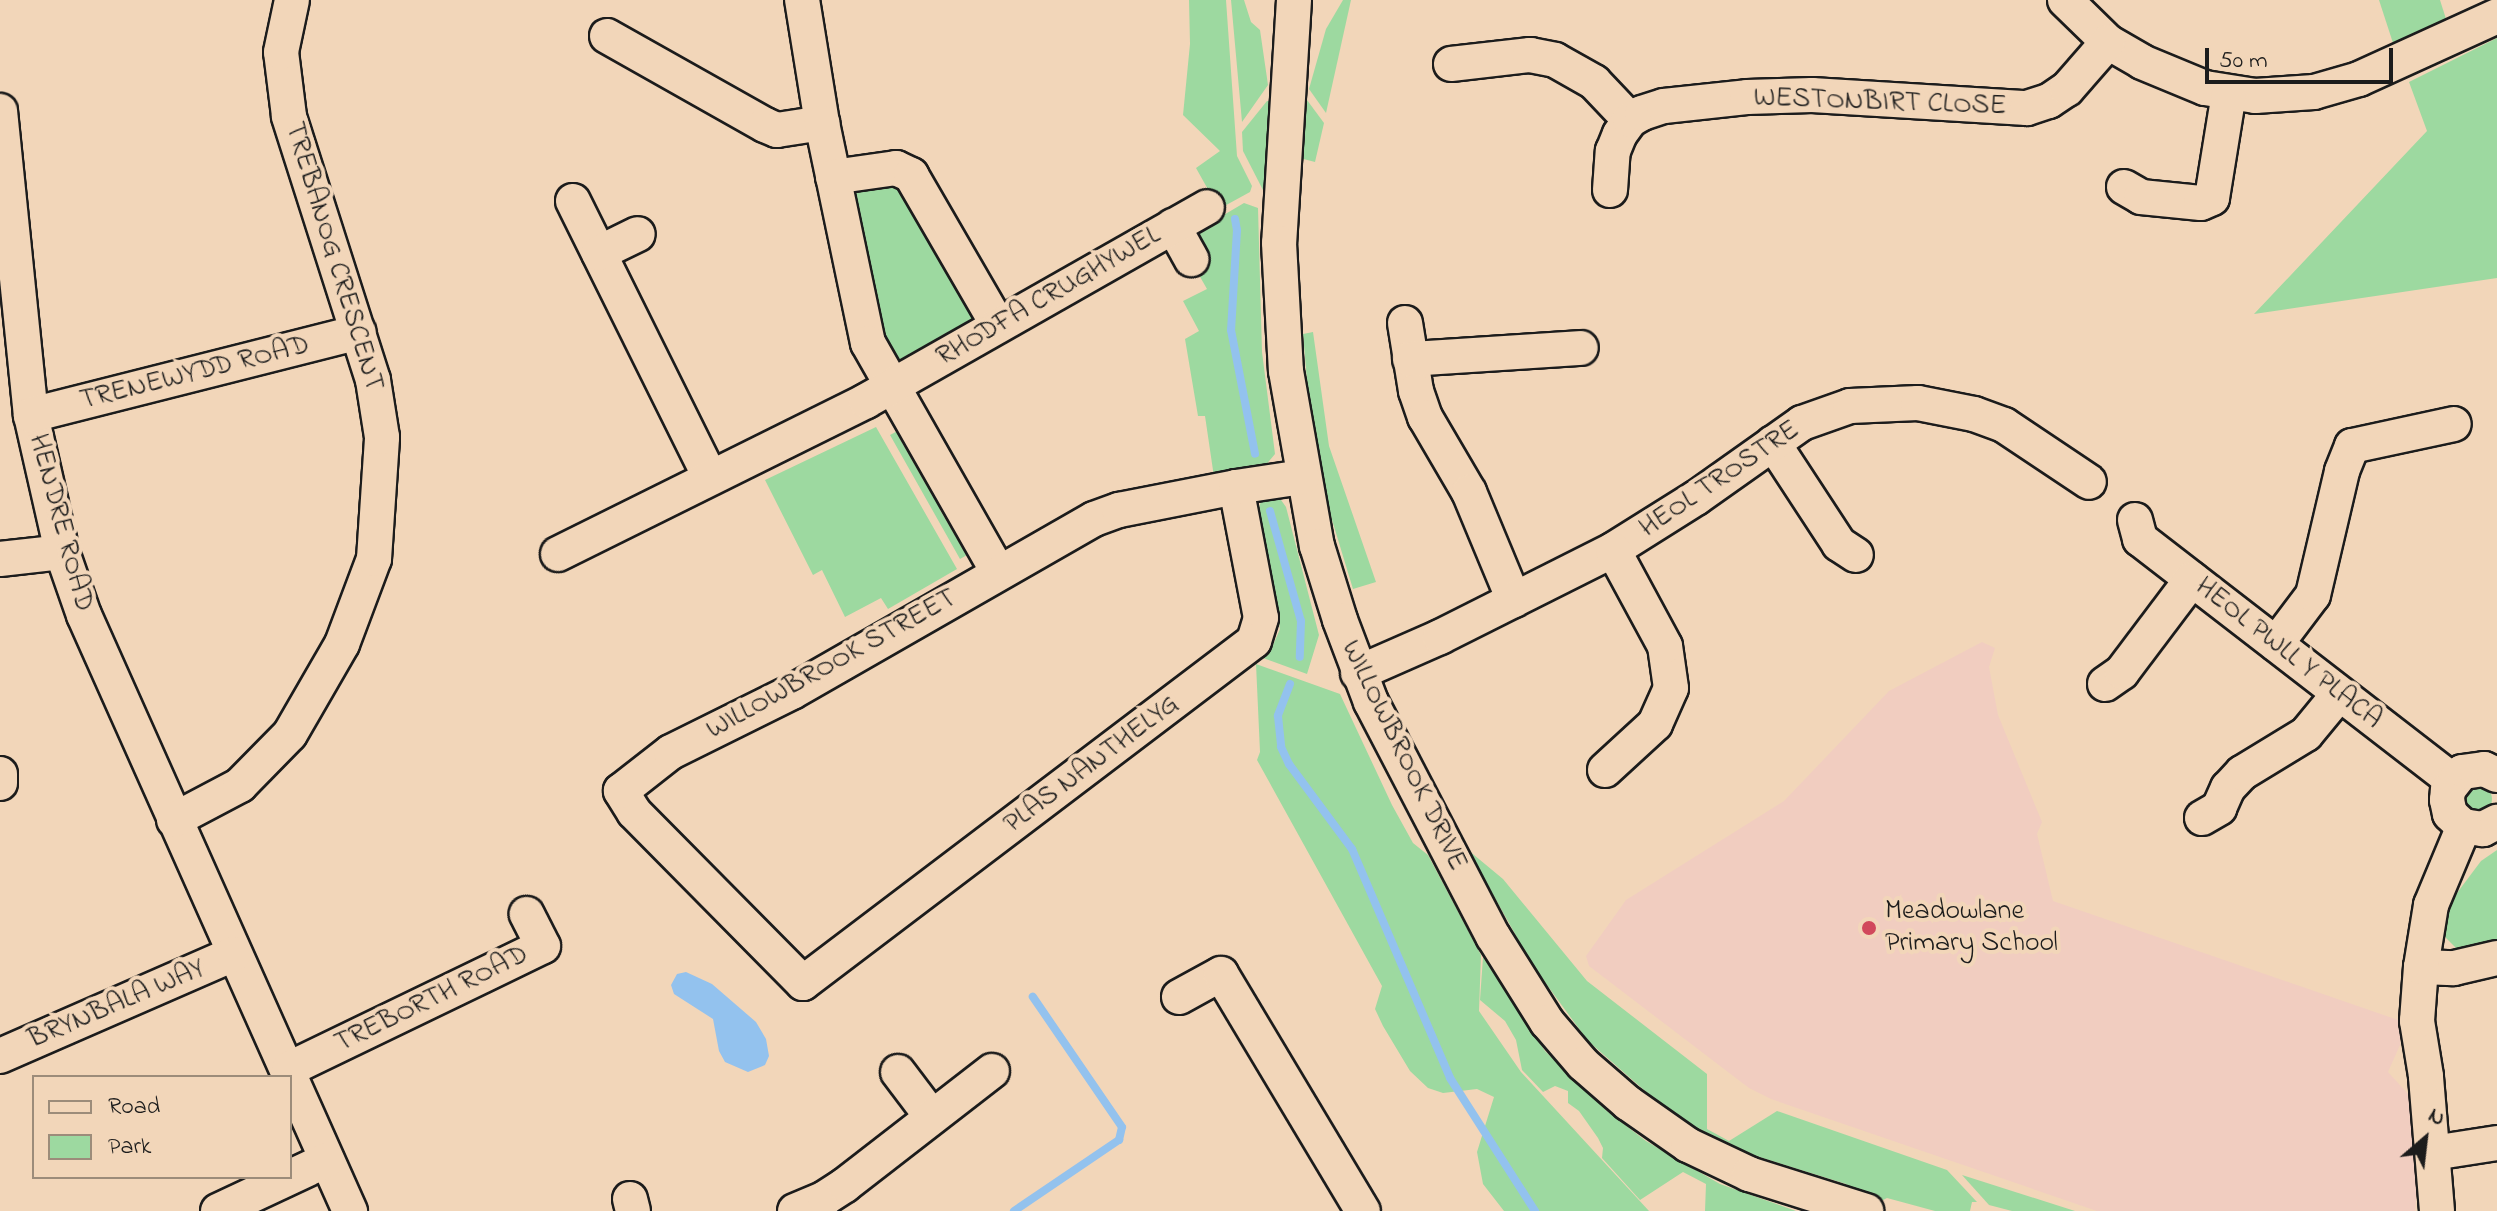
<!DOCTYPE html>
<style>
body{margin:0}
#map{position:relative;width:2497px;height:1211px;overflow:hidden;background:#f2d6b9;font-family:"Indie Flower",sans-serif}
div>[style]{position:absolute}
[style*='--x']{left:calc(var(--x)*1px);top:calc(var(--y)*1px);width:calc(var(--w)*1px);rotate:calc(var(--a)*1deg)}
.built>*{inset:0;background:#f1cdc0}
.green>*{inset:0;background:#9dd9a0}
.round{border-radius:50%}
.water>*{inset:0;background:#93c2ee}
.stream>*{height:8px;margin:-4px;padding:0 4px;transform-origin:4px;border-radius:4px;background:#93c2ee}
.roads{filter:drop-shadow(2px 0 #1c1c1c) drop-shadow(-2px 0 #1c1c1c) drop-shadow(0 2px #1c1c1c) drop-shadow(0 -2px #1c1c1c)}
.minor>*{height:34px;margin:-17px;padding:0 17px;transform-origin:17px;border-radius:17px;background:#f2d6b9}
.dots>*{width:22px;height:22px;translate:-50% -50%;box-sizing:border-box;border:4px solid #f2d6b9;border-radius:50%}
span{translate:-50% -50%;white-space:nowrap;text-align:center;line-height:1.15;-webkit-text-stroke:8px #f2d6b9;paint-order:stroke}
.street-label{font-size:28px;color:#1c1c1c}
.poi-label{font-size:28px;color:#1c1c1c}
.left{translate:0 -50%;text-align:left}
.legend{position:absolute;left:32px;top:1075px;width:260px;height:104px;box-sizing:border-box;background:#f2d6b9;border:2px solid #9c8c7a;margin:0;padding:10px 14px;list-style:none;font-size:24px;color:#1c1c1c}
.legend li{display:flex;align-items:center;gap:16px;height:40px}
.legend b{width:40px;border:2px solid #9c8c7a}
.north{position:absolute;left:2385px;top:1099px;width:80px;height:80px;-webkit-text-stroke:6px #f2d6b9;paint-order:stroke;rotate:28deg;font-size:22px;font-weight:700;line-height:32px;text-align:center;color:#1c1c1c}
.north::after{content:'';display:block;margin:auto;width:28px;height:36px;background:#1c1c1c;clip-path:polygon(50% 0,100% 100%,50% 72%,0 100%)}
.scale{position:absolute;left:2205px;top:48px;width:188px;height:36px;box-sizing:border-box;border:4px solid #1c1c1c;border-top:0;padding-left:10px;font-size:24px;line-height:28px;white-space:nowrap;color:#1c1c1c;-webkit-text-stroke:6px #f2d6b9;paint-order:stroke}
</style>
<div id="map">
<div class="built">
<div style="clip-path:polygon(1982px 642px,1995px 648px,1989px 667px,1998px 715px,2042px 822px,2037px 834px,2053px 901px,2401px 1021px,2400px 1045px,2388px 1072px,2409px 1095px,2417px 1191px,2415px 1211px,2097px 1211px,1771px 1099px,1749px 1088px,1589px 966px,1586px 956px,1626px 900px,1784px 801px,1889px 691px)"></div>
</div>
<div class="green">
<div style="clip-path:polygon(1189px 0,1226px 0,1237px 156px,1252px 186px,1250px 192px,1219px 209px,1196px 168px,1220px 151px,1183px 115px,1190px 44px)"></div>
<div style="clip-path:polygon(1231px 0,1244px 0,1251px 22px,1260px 30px,1268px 85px,1242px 122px)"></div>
<div style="clip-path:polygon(1343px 0,1351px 0,1326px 113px,1309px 89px,1326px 29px)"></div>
<div style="clip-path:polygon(2379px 0,2440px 0,2446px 19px,2393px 43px)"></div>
<div style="clip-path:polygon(2497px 38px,2497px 278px,2254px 314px,2427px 131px,2409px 82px)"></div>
<div style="clip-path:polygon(1307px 100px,1324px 123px,1315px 162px,1296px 157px,1301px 101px)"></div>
<div style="clip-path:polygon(1267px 101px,1274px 101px,1265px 194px,1243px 151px,1242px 132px)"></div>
<div style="clip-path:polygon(890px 179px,910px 192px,906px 203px,950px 280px,962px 282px,977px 310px,975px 321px,905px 361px,894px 358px,877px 326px,853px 197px,858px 185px)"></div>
<div style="clip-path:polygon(1244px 203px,1258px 208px,1262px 352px,1275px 454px,1265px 466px,1214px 477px,1205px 416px,1198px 416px,1185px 339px,1199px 331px,1183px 301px,1207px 289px,1199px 275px,1200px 267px,1210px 262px,1198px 241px,1200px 229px)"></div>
<div style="clip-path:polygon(1313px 332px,1329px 446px,1376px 582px,1353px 589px,1329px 510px,1309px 405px,1303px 334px)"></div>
<div style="clip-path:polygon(876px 427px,957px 569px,888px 609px,881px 598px,845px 617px,822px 570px,813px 575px,765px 480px)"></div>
<div style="clip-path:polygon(903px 428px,906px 435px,900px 439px,933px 497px,940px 494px,948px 505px,940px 510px,963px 549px,970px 545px,974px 551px,960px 559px,890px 435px)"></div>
<div style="clip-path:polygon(1273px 498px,1281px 500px,1286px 507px,1319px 635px,1307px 674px,1263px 658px,1270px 652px,1280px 629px,1259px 508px,1261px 501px)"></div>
<div style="clip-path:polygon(1256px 664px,1340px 694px,1392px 805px,1413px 843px,1428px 855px,1481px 955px,1479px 1011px,1521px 1072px,1649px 1211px,1504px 1211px,1483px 1184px,1477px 1152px,1494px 1097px,1477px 1089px,1443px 1093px,1428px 1088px,1410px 1071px,1383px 1026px,1375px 1009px,1382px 986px,1257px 760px,1260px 752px)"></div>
<div class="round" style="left:2466px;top:786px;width:26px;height:26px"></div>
<div style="clip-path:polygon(1468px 850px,1503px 879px,1587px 981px,1707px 1074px,1707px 1129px,1729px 1141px,1777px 1111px,1947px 1170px,1977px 1202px,1972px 1202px,1970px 1211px,1935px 1211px,1887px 1198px,1881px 1201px,1852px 1192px,1846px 1184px,1746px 1153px,1691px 1125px,1653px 1098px,1588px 1041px,1533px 966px)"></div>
<div style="clip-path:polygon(2497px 850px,2497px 939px,2457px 949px,2443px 935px,2451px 901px,2481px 861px)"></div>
<div style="clip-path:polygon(1483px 957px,1545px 1051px,1607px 1111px,1646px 1141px,1720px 1184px,1796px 1211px,1705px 1211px,1706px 1184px,1683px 1172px,1640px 1200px,1602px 1158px,1603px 1148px,1598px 1138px,1579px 1111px,1568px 1103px,1568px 1091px,1555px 1086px,1543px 1092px,1522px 1070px,1516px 1040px,1505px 1021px,1480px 1000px)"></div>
<div style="clip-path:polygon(1962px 1175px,2075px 1211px,2012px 1211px,1989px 1205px)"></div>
</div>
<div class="water">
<div style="clip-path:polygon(686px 972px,712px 984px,756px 1022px,766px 1039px,769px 1056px,765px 1065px,748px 1072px,725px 1062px,719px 1051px,713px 1019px,674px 994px,671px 985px,677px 974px)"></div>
</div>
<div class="stream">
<div style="--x:1235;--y:219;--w:11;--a:80"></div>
<div style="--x:1237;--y:230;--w:100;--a:93.4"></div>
<div style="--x:1231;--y:330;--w:126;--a:79"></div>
<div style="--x:1270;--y:511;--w:114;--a:74.3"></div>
<div style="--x:1301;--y:621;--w:36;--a:92"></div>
<div style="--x:1290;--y:684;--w:34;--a:111"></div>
<div style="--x:1278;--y:716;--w:31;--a:84"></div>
<div style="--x:1281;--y:747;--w:19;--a:65"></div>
<div style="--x:1289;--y:764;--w:106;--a:53.5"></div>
<div style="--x:1352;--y:849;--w:249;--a:66.8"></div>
<div style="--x:1450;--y:1078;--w:158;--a:57.4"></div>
<div style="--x:1014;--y:1211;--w:127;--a:-34.1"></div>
<div style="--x:1119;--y:1140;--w:13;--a:-77"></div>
<div style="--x:1122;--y:1127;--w:158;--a:-124.4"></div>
</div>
<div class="roads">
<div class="minor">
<div style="--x:1294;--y:0;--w:243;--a:93.5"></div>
<div style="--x:1279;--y:243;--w:128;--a:86.9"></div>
<div style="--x:1286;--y:371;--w:178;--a:80"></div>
<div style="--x:1317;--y:546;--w:77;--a:72.7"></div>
<div style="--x:1340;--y:620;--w:88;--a:69.3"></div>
<div style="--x:1371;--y:702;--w:264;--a:62.5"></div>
<div style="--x:1493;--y:936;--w:102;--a:57.9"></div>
<div style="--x:1547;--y:1022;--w:55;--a:49.4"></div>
<div style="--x:1583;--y:1064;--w:60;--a:40.9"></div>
<div style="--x:1628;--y:1103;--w:73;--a:35"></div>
<div style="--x:1688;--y:1145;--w:68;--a:25.4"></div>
<div style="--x:1749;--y:1174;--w:123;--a:17.5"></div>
<div style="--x:2065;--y:0;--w:60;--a:44.3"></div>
<div style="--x:2108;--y:42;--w:39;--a:30"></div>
<div style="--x:2142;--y:62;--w:68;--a:22.4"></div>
<div style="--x:2205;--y:88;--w:51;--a:9.1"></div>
<div style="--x:2255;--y:96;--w:59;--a:-3.9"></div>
<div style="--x:2314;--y:92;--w:47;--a:-16.1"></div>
<div style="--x:2359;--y:79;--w:152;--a:-24.5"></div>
<div style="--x:607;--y:36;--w:181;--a:29.4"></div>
<div style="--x:765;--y:125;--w:13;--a:23"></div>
<div style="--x:777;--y:130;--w:46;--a:-8.8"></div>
<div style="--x:822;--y:123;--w:125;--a:-99.2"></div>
<div style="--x:1451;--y:64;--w:80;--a:-6.5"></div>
<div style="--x:1530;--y:55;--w:25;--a:11"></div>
<div style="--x:1555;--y:60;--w:45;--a:29.4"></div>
<div style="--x:1594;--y:82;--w:52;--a:46.5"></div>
<div style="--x:0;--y:111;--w:306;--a:84.2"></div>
<div style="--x:31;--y:415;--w:140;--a:77.2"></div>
<div style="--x:62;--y:552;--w:67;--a:70.8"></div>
<div style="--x:84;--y:615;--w:653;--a:65.95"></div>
<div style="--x:822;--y:123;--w:225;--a:78.2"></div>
<div style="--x:868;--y:343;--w:263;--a:60.4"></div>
<div style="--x:833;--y:177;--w:64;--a:-8.1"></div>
<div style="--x:896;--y:168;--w:17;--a:25"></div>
<div style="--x:911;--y:175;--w:173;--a:59.9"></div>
<div style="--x:2124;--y:187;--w:20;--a:30"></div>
<div style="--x:2141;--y:197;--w:60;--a:5.7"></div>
<div style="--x:2201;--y:203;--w:12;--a:-24"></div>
<div style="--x:2212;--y:198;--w:106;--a:-80.8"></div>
<div style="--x:1610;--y:190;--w:39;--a:-86"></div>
<div style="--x:1613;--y:151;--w:18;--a:-68"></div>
<div style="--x:1620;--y:134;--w:17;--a:-54"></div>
<div style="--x:1630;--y:120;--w:14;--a:-30"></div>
<div style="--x:1642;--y:113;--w:23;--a:-18"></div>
<div style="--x:1664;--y:106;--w:83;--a:-6.2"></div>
<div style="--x:1747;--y:97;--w:65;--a:-1.8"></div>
<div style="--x:1812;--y:95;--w:215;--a:3.5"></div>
<div style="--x:2027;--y:108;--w:23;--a:-18"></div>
<div style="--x:2049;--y:101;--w:22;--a:-34"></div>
<div style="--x:2067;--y:89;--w:62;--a:-48.9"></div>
<div style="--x:573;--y:201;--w:308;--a:63.6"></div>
<div style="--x:1173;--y:226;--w:38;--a:61"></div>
<div style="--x:599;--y:253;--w:43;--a:-26"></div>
<div style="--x:1405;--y:323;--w:69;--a:80.8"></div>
<div style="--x:1416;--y:391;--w:28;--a:71"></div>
<div style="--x:1425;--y:417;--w:87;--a:59.6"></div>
<div style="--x:1469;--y:492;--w:117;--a:67.4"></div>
<div style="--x:1410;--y:359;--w:171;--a:-3.7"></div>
<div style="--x:31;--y:415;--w:338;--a:-14.2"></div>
<div style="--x:1773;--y:443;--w:121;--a:56.8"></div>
<div style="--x:1839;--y:544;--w:20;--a:33"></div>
<div style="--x:1236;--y:487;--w:133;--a:79.2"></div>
<div style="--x:1261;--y:618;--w:24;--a:107"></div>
<div style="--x:1254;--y:641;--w:566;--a:142.83"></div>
<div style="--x:803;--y:983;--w:240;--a:-134.7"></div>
<div style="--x:634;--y:812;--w:25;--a:-122"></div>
<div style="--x:621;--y:791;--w:63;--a:-38"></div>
<div style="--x:671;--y:752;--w:135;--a:-26.4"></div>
<div style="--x:792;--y:692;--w:348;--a:-29.8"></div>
<div style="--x:1094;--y:519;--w:27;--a:-20"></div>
<div style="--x:1119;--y:510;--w:119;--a:-11.1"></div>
<div style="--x:1236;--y:487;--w:67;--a:-8.6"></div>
<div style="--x:2135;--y:520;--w:20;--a:75"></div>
<div style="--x:2140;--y:539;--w:396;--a:37.7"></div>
<div style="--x:558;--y:554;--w:344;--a:-26.4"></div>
<div style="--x:866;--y:401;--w:392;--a:-29.6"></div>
<div style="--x:0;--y:559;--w:62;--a:-6.4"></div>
<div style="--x:2276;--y:644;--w:61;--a:-52.9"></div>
<div style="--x:2313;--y:595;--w:127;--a:-76.8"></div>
<div style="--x:2342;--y:471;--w:27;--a:-68"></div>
<div style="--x:2352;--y:446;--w:104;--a:-12.2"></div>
<div style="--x:1358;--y:673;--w:90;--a:-23.7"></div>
<div style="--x:1440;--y:637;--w:194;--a:-26.7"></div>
<div style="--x:1613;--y:550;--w:98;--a:-32.1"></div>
<div style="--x:1696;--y:498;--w:130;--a:-35.3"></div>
<div style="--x:1802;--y:423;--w:51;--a:-19.5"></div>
<div style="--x:1850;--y:406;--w:68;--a:-2.5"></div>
<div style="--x:1918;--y:403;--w:57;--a:11.1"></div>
<div style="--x:1974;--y:414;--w:32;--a:20"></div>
<div style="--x:2004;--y:425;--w:102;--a:33.8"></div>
<div style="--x:2105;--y:684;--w:21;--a:-35"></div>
<div style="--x:2122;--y:672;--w:116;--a:-53"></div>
<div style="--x:1605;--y:770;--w:68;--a:-42.6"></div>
<div style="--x:1655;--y:724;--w:39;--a:-66"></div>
<div style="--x:1671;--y:688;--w:42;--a:-98.1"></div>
<div style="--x:1665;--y:646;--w:109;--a:-118.4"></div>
<div style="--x:0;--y:774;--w:9;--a:90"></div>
<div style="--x:2497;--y:775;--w:14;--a:-155"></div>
<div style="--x:2484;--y:769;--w:22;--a:172"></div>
<div style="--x:2462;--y:772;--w:23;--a:128"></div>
<div style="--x:2448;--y:790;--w:10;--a:96"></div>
<div style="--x:2447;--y:800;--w:14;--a:78"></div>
<div style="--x:2450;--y:814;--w:18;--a:43"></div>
<div style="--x:2463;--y:826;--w:20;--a:9"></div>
<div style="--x:2483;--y:829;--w:16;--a:-27"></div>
<div style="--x:2202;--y:818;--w:20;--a:-30"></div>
<div style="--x:2219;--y:808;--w:22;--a:-66"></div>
<div style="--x:2228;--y:788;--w:21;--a:-47"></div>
<div style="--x:2242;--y:773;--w:75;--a:-31.4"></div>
<div style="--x:2306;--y:734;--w:52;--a:-50.5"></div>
<div style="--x:174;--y:820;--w:75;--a:-27.9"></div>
<div style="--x:240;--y:785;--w:71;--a:-45.6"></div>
<div style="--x:290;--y:734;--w:104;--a:-60"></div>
<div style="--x:342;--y:644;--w:91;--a:-69.4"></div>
<div style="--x:374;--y:559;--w:122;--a:-86.2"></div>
<div style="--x:382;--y:437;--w:58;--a:-99"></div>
<div style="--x:373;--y:380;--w:277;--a:-107.7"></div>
<div style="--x:289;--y:116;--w:64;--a:-97.1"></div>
<div style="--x:281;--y:52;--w:53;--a:-78.1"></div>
<div style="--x:2421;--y:967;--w:33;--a:2"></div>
<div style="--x:2454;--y:968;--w:44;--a:-13.1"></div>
<div style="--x:1179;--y:997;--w:48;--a:-28.7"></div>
<div style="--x:1221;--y:974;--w:276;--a:59.1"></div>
<div style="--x:0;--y:1056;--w:255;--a:-23.6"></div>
<div style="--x:289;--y:1069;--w:282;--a:-25.8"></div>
<div style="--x:543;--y:946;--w:36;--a:-117"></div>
<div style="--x:898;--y:1072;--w:56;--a:52.9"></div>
<div style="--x:2433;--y:1153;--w:65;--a:-8.9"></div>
<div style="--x:630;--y:1199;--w:12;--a:76"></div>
<div style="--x:218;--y:1211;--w:120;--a:-25.1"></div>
<div style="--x:795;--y:1211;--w:33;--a:-23"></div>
<div style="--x:825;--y:1198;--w:24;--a:-33"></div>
<div style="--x:845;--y:1185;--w:186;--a:-37.8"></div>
<div style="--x:2437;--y:1211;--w:135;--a:-94.7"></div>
<div style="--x:2426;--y:1076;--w:56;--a:-99.3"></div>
<div style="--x:2417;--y:1021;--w:54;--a:-85.8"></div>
<div style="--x:2421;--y:967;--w:63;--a:-80.8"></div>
<div style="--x:2431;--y:905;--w:86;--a:-67.3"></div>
</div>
</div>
<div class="dots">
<div style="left:1869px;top:928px;background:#d1495b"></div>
</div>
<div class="street-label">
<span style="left:1880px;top:103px;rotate:2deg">WESTONBIRT CLOSE</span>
<span style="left:333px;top:257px;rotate:73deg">TREBANOG CRESCENT</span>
<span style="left:1049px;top:297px;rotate:-30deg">RHODFA CRUGHYWEL</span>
<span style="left:195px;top:374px;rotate:-14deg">TRENEWYDD ROAD</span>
<span style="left:1720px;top:480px;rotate:-34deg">HEOL TROSTRE</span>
<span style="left:60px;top:523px;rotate:75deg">HENDRE ROAD</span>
<span style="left:2288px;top:654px;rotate:38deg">HEOL PWLL Y PLACA</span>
<span style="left:832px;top:665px;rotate:-29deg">WILLOWBROOK STREET</span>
<span style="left:1403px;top:756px;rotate:64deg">WILLOWBROOK DRIVE</span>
<span style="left:1092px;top:765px;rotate:-37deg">PLAS NANTHELYG</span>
<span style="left:432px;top:1000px;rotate:-26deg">TREBORTH ROAD</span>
<span style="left:117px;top:1005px;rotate:-23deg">BRYNBALA WAY</span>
</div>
<div class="poi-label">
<span class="left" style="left:1885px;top:928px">Meadowlane<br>Primary School</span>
</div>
<ul class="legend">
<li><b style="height:10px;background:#f2d6b9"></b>Road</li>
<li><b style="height:22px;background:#9dd9a0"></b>Park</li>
</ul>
<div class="north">N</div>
<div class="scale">50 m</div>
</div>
